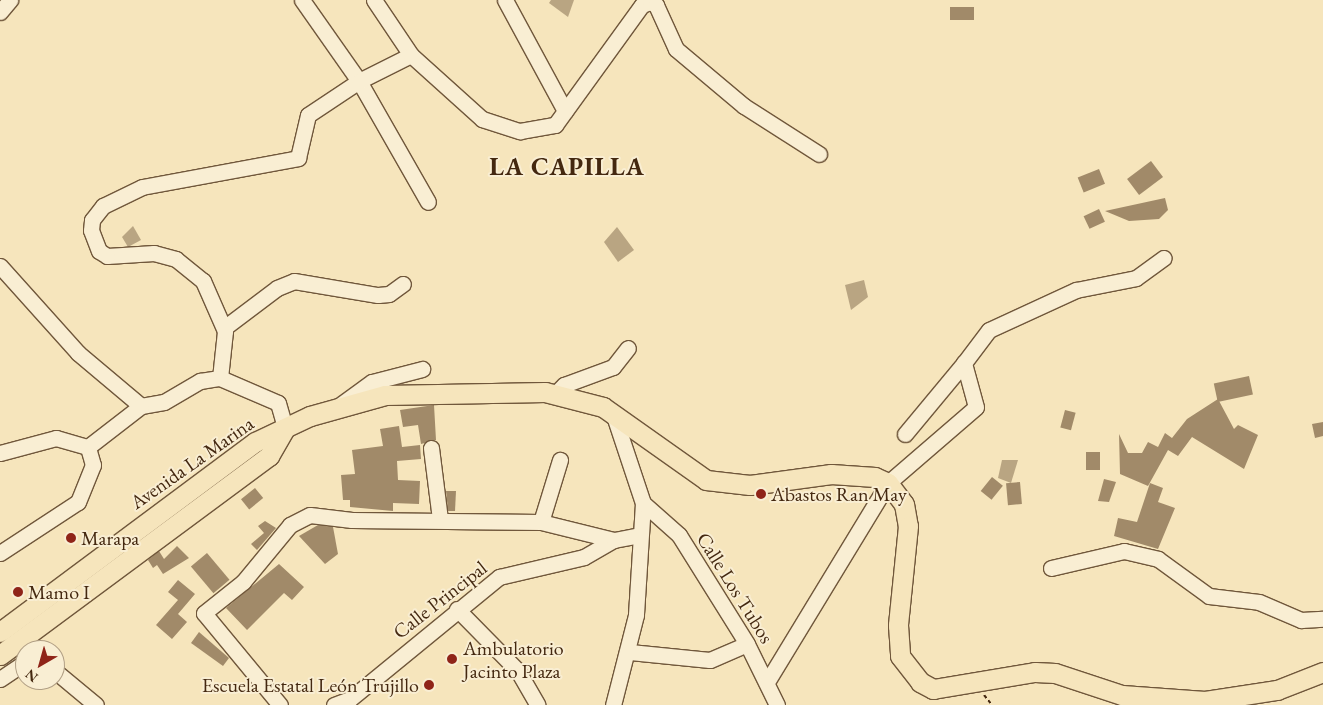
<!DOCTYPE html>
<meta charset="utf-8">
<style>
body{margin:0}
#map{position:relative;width:1323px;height:705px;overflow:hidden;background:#f6e5bc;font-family:"EB Garamond",serif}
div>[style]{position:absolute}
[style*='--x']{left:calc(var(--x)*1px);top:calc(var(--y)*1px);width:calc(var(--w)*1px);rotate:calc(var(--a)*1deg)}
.water>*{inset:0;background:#b9a582}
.building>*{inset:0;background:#a18a69;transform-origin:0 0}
.path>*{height:2px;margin-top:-1px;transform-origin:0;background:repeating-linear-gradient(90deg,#442810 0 4px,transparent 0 6.5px)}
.roads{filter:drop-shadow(1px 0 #70573b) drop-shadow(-1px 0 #70573b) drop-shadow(0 1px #70573b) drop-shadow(0 -1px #70573b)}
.minor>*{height:15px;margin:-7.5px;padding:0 7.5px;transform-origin:7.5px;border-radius:7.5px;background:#f9eed3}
.major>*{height:19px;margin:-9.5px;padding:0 9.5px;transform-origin:9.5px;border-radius:9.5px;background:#f6e5bc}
.dots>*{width:14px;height:14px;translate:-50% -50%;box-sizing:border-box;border:2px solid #f9eed3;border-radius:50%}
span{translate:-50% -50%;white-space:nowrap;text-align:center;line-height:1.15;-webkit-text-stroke:4px #f9eed3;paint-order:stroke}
.street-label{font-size:20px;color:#442810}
.poi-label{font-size:20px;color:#442810}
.left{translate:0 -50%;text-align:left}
.right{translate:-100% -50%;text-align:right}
.district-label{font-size:25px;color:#442810;font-weight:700;letter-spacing:1px}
.north{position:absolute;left:15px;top:640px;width:50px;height:50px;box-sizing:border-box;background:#f9eed3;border:1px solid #b19f85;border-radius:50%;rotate:218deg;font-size:14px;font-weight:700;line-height:20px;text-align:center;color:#442810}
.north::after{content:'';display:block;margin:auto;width:18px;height:22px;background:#8f2418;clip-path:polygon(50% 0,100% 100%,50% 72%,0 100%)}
</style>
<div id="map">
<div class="water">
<div style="clip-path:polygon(551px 0,574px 0,568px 17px,549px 3px)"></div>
<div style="clip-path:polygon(133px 226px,141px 240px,128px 247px,122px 237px)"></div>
<div style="clip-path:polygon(617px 227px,634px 250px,618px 262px,604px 242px)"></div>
<div style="clip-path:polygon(864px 280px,868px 297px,851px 310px,845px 285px)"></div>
<div style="clip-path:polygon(1002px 460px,1018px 460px,1011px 483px,998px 478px)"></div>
</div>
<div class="building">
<div style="left:950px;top:7px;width:24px;height:13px"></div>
<div style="left:1151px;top:161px;width:20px;height:30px;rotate:53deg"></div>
<div style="left:1099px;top:169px;width:16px;height:23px;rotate:68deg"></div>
<div style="clip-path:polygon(1165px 198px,1168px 210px,1159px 219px,1129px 221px,1105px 211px)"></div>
<div style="left:1099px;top:209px;width:14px;height:17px;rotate:65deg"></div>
<div style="left:1249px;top:376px;width:19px;height:36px;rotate:78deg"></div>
<div style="clip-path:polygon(1218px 399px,1234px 429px,1238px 425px,1258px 435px,1244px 469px,1192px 437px,1178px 456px,1168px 450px,1148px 486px,1120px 474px,1119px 434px,1128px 453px,1142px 453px,1148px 442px,1158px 447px,1165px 433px,1172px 438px,1187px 419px)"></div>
<div style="clip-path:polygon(434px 405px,436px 440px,421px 444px,418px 425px,403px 427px,400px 410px)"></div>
<div style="left:1065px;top:410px;width:11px;height:18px;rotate:15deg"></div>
<div style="clip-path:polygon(1323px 422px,1323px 436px,1315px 438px,1312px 424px)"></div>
<div style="clip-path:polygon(399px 426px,402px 447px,420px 445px,421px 459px,397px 461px,398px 480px,420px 481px,419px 504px,393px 503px,393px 511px,350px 507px,350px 500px,343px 500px,341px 475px,355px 474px,352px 450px,383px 446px,380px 429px)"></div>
<div style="left:1086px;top:452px;width:14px;height:18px"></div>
<div style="left:992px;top:477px;width:14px;height:18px;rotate:39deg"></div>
<div style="clip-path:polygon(1104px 479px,1116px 482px,1109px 502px,1098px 501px)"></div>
<div style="left:1020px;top:482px;width:22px;height:14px;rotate:85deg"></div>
<div style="clip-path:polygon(1150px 483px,1163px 488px,1158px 502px,1175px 508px,1158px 549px,1114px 536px,1118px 518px,1137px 522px)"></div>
<div style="left:255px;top:488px;width:13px;height:18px;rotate:51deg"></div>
<div style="clip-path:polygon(446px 491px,456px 491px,455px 511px,448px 511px)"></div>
<div style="clip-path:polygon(265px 521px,276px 528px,257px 550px,251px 544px,264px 533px,258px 526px)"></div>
<div style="clip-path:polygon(318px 525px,333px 527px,338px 554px,325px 564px,299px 536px)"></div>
<div style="clip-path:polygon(177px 546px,189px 558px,163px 574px,157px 565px,153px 568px,148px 560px,159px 551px,164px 559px)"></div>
<div style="left:207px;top:553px;width:35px;height:21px;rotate:50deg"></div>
<div style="clip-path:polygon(279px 564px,304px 587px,292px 600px,284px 593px,247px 630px,226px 608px)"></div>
<div style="clip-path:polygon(178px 580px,195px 594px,178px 614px,187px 622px,172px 639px,156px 625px,178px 600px,168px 592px)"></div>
<div style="clip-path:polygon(199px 632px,229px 658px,223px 666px,191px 643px)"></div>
</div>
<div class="path">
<div style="--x:984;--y:695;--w:13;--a:51"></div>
</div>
<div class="roads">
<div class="minor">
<div style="--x:302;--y:0;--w:99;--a:54.9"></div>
<div style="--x:359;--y:81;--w:139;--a:60.3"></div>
<div style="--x:374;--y:0;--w:66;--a:56.1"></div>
<div style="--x:505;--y:0;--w:126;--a:61.6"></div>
<div style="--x:0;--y:12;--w:16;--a:-50"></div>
<div style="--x:0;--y:266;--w:117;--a:48.1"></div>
<div style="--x:78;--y:353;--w:82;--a:40.1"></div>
<div style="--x:141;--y:406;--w:23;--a:-10"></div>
<div style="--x:164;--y:402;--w:42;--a:-30.3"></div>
<div style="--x:200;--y:381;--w:20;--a:-9"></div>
<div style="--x:220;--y:378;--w:63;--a:23.3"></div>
<div style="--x:278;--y:403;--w:26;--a:74"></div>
<div style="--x:224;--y:328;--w:66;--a:-37"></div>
<div style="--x:277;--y:288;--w:18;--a:-22"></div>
<div style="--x:294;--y:281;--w:85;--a:9.5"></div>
<div style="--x:378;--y:295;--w:11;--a:-5"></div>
<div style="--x:389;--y:294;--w:17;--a:-36"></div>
<div style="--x:220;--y:378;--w:47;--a:-83.9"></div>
<div style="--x:225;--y:331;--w:55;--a:-113.7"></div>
<div style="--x:203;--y:281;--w:35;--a:-141"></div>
<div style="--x:176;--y:259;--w:23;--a:-165"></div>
<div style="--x:154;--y:253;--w:47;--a:176.3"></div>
<div style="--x:107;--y:256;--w:9;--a:-148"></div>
<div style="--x:99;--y:251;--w:22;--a:-111"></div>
<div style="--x:91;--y:230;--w:10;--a:-84"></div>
<div style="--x:92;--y:220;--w:18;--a:-52"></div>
<div style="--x:103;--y:206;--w:43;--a:-26"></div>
<div style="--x:142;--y:187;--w:159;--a:-10.5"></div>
<div style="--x:298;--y:158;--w:44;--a:-76.9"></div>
<div style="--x:308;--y:115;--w:61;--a:-33.7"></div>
<div style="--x:359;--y:81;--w:58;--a:-26.6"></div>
<div style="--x:411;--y:55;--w:96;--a:42"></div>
<div style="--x:482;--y:119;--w:40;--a:18"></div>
<div style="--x:520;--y:131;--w:36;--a:-10"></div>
<div style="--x:555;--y:125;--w:148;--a:-54.1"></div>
<div style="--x:642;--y:5;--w:9;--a:-21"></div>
<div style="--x:650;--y:2;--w:7;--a:27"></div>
<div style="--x:656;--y:5;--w:48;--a:65.6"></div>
<div style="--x:676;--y:49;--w:89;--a:40"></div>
<div style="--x:744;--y:106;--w:89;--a:32.6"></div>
<div style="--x:555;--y:394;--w:13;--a:-45"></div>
<div style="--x:564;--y:385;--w:52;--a:-20.2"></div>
<div style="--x:613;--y:367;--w:24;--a:-52"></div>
<div style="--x:340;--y:405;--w:39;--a:-36"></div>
<div style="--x:372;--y:382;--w:52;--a:-14.6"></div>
<div style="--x:613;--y:413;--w:95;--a:71.6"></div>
<div style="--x:643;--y:503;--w:112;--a:93.6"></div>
<div style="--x:636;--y:615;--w:93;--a:104.3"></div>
<div style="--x:905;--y:434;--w:92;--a:-50.3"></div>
<div style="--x:88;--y:447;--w:67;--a:-37.7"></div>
<div style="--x:431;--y:448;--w:72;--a:82.8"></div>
<div style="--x:0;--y:453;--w:58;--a:-15"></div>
<div style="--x:56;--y:438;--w:33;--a:16"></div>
<div style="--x:643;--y:503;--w:48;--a:41.6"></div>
<div style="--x:679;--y:535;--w:128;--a:58"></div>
<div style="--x:747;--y:644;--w:68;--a:63.8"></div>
<div style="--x:541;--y:522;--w:65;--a:-73"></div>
<div style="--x:0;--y:553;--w:93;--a:-33.2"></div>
<div style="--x:78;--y:502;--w:40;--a:-68"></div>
<div style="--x:93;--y:465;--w:19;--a:-106"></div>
<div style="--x:1051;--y:568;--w:75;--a:-13.1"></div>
<div style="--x:1124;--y:551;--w:35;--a:13"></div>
<div style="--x:1158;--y:559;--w:63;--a:36"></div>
<div style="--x:1209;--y:596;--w:50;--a:6.8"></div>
<div style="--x:1259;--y:602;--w:46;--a:23.2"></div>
<div style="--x:1301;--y:620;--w:22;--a:-3"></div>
<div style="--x:457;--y:609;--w:87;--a:45.5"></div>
<div style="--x:518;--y:671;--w:39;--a:60"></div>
<div style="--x:630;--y:652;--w:80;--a:5.7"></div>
<div style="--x:710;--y:660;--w:40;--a:-23.4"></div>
<div style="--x:55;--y:671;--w:53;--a:39.7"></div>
<div style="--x:0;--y:679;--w:30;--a:-34"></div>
<div style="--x:767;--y:682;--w:233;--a:-58.7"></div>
<div style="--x:888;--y:483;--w:116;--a:-40.8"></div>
<div style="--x:976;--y:407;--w:46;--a:-105.3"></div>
<div style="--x:964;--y:363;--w:41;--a:-52.9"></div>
<div style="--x:989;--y:330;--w:96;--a:-24.7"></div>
<div style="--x:1076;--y:290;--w:61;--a:-11.3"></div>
<div style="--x:1136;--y:278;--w:34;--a:-36"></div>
<div style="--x:280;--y:705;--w:119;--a:-129.6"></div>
<div style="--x:204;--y:613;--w:50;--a:-38.5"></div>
<div style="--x:243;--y:582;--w:74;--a:-50.5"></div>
<div style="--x:290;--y:525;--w:22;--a:-27"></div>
<div style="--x:310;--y:515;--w:42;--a:6.8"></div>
<div style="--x:352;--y:520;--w:189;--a:0.6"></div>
<div style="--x:541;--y:522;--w:75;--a:13.9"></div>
<div style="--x:334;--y:705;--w:17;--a:-21"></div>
<div style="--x:350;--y:699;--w:193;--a:-39.3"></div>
<div style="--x:499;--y:577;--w:87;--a:-13.2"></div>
<div style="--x:584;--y:557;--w:34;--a:-30"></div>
<div style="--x:614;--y:540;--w:26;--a:-11"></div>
</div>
<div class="major">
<div style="--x:0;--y:632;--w:318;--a:-36.7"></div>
<div style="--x:255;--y:442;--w:61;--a:-25.3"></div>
<div style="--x:310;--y:416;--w:78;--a:-15.6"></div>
<div style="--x:385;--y:395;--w:160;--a:-1.1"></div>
<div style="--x:545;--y:392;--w:60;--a:14.5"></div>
<div style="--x:603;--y:407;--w:126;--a:35.3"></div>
<div style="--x:706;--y:480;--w:44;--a:6.5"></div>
<div style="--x:750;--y:485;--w:82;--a:-7.7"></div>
<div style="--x:831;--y:474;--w:44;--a:3.9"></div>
<div style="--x:875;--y:477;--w:14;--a:25"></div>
<div style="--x:888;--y:483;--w:26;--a:53"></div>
<div style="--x:904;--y:504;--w:22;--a:80"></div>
<div style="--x:908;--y:526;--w:100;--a:95.8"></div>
<div style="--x:898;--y:625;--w:31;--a:86"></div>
<div style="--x:900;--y:656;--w:33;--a:52"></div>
<div style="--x:920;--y:682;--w:15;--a:28"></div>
<div style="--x:933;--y:689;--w:103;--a:-9.5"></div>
<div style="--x:1035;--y:672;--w:20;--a:3"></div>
<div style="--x:1055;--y:673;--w:71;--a:18.2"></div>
<div style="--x:1122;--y:695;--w:83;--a:4.1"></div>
<div style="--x:1205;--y:701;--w:73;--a:-8.7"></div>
<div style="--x:1277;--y:690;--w:49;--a:-21.4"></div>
<div style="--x:0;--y:655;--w:335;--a:-36.5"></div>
<div style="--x:269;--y:456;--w:32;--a:-60"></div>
</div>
</div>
<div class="dots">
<div style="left:761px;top:494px;background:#8f2418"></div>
<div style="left:71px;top:538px;background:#8f2418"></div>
<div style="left:18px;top:592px;background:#8f2418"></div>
<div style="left:452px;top:659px;background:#8f2418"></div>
<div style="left:429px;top:685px;background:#8f2418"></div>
</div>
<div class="street-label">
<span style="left:192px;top:463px;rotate:-35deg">Avenida La Marina</span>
<span style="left:735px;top:588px;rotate:58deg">Calle Los Tubos</span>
<span style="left:440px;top:600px;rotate:-38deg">Calle Principal</span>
</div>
<div class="poi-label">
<span class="left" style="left:771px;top:494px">Abastos Ran May</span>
<span class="left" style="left:81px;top:538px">Marapa</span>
<span class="left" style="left:28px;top:592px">Mamo I</span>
<span class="left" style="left:463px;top:660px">Ambulatorio<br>Jacinto Plaza</span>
<span class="right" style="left:419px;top:685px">Escuela Estatal León Trujillo</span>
</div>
<div class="district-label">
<span style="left:567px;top:166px">LA CAPILLA</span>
</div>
<div class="north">N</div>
</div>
